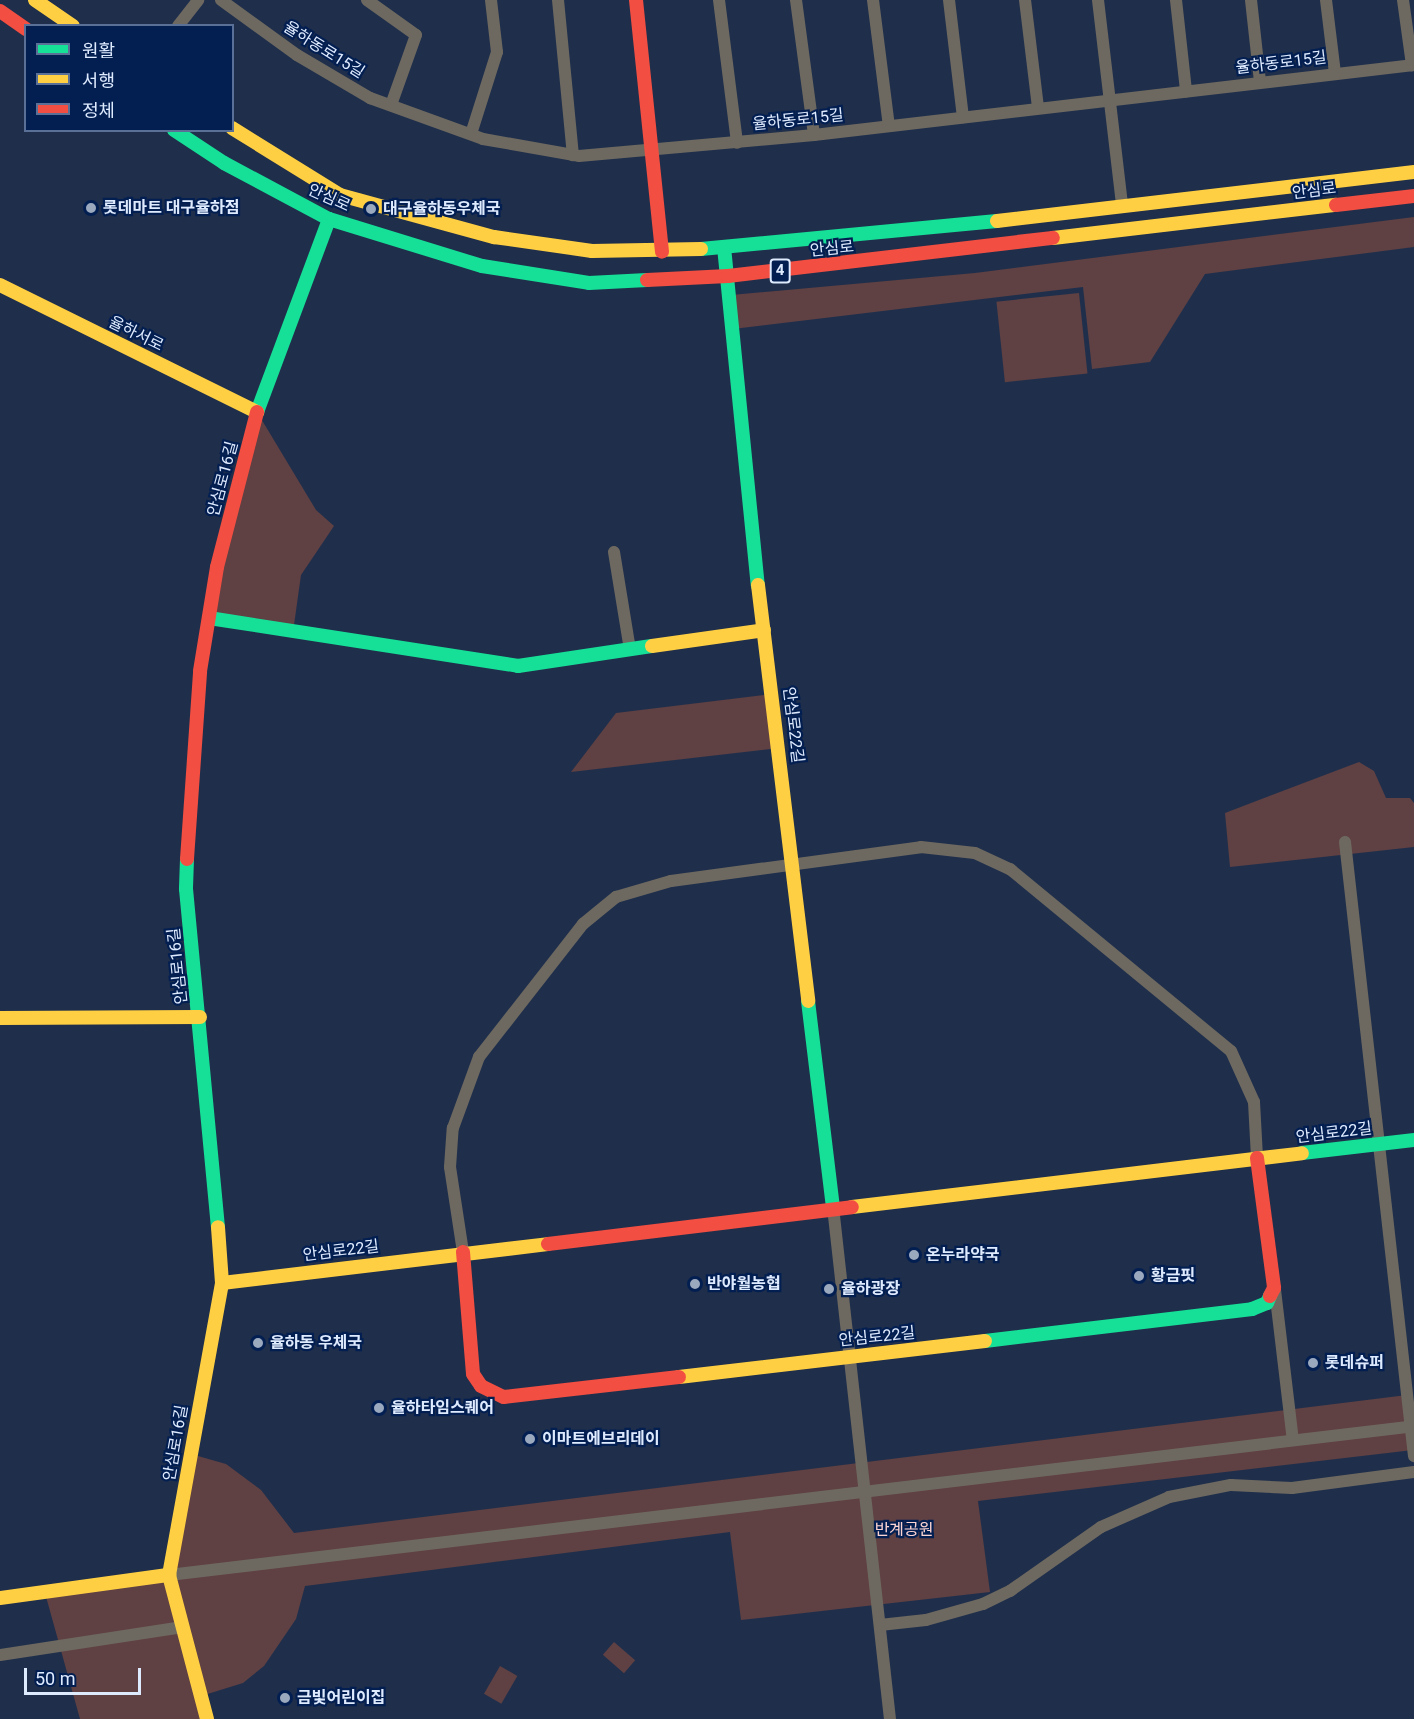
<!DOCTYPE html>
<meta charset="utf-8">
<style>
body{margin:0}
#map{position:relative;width:1414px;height:1719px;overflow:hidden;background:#1f2f4b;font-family:Roboto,"Noto Sans KR",sans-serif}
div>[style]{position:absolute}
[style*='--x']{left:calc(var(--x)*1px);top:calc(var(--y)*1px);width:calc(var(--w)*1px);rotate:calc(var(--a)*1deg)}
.green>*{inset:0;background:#5f4043;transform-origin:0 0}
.street>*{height:12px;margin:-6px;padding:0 6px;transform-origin:6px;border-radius:6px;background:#6e6960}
.fast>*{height:14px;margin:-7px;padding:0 7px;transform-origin:7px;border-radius:7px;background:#16e098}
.slow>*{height:14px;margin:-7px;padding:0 7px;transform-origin:7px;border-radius:7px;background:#ffcf43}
.jam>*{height:14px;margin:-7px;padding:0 7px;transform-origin:7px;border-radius:7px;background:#f24e42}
.dots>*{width:16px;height:16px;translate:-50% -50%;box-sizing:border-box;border:3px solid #031f52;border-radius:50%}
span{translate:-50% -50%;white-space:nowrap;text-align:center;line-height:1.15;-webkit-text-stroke:4.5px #031f52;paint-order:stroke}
.shield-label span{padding:2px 4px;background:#031f52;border:2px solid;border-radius:4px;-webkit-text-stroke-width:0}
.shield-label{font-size:15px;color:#deeafe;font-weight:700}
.street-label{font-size:16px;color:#deeafe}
.poi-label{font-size:16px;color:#deeafe;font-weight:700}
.left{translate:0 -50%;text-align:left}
.park-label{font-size:16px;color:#fcd4d2}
.legend{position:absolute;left:24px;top:24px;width:210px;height:108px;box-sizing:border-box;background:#031f52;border:2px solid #5b7097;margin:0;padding:8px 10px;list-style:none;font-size:18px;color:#deeafe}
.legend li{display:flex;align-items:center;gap:12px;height:30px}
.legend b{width:30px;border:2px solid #5b7097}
.scale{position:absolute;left:24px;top:1668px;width:117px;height:27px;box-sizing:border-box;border:3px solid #deeafe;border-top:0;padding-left:8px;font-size:18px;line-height:21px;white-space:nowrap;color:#deeafe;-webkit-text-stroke:4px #031f52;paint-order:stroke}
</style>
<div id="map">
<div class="green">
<div style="clip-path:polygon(1414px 217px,1414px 247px,1205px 274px,1150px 362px,1092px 369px,1083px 287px,733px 329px,731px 295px,975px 273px)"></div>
<div style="left:1079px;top:293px;width:81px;height:83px;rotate:84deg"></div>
<div style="clip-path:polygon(257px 412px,316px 510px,334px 526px,301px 575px,293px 632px,209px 618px)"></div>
<div style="clip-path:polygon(772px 694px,779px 748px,571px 772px,616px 713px)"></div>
<div style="clip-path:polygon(1359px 762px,1374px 771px,1386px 798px,1410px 798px,1414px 803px,1414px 847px,1230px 867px,1225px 813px)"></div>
<div style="clip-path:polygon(1407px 1395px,1413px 1450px,978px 1501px,990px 1592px,741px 1620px,730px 1532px,305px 1586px,296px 1619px,264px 1666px,243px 1683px,201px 1696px,207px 1719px,80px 1719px,45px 1593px,169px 1575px,191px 1454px,226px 1464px,261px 1490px,294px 1533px)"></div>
<div style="left:614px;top:1642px;width:28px;height:17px;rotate:41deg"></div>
<div style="left:500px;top:1666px;width:20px;height:32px;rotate:30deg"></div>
</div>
<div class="street">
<div style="--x:221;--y:0;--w:94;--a:35.9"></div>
<div style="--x:297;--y:55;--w:85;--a:30.5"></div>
<div style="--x:370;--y:98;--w:120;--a:19.9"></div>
<div style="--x:483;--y:139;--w:97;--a:10"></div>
<div style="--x:579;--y:156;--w:236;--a:-5.1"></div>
<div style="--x:814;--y:135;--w:604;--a:-6.65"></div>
<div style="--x:367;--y:0;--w:60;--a:35.5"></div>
<div style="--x:416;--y:35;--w:74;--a:109.7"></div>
<div style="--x:558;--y:0;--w:156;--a:84.5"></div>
<div style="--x:719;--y:0;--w:144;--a:82.8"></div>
<div style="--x:796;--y:0;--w:136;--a:82.4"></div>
<div style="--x:873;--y:0;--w:127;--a:82.8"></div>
<div style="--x:949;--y:0;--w:118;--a:83.2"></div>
<div style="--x:1025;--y:0;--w:109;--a:83.1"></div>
<div style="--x:1098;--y:0;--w:206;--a:83.3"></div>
<div style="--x:1176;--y:0;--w:92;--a:83.7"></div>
<div style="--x:1251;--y:0;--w:82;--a:83.7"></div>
<div style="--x:1326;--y:0;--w:74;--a:83"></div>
<div style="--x:1403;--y:0;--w:66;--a:82.1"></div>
<div style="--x:178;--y:26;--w:33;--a:-52"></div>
<div style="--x:471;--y:134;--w:86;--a:-72.4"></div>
<div style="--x:497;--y:52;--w:52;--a:-96.6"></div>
<div style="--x:614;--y:552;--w:99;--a:80.7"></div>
<div style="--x:1345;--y:842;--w:618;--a:83.59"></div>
<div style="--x:833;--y:1207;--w:515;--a:83.65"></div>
<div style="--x:463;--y:1252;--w:86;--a:-98.7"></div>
<div style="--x:450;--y:1167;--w:39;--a:-86"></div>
<div style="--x:453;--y:1128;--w:76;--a:-69.9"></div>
<div style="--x:479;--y:1057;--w:169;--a:-52"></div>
<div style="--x:583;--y:924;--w:43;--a:-39.3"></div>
<div style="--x:616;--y:897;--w:57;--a:-16.2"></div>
<div style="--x:671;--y:881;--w:252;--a:-7.7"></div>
<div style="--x:921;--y:847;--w:54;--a:6.3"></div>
<div style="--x:975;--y:853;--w:38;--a:25"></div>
<div style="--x:1010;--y:869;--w:286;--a:39.5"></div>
<div style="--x:1231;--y:1051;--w:56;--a:65.7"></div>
<div style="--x:1254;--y:1102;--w:56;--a:86.9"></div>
<div style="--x:1275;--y:1290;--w:151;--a:83.2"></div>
<div style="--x:169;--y:1575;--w:1254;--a:-6.82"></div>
<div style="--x:880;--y:1625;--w:46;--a:-6.2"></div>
<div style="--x:926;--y:1620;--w:59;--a:-15.7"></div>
<div style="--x:983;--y:1604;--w:30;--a:-26"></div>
<div style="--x:1010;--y:1591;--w:111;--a:-35.1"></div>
<div style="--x:1101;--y:1527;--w:74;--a:-23.8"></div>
<div style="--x:1169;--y:1497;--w:63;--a:-11"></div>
<div style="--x:1231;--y:1485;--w:61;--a:2.8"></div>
<div style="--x:1292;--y:1488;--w:123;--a:-7.5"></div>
<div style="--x:0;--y:1655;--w:185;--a:-8.7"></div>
</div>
<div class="fast">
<div style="--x:174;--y:130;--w:60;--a:33.4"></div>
<div style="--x:224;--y:163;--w:119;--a:28.1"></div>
<div style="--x:329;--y:219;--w:160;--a:17.1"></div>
<div style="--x:482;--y:266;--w:108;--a:9"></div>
<div style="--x:589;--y:283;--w:58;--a:-3"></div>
<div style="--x:724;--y:247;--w:340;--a:84.3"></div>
<div style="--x:701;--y:249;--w:297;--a:-5.4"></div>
<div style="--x:257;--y:412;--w:206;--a:-69.5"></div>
<div style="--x:209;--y:618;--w:313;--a:8.8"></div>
<div style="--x:518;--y:666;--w:135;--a:-8.5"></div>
<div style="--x:187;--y:859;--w:30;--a:92"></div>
<div style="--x:186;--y:889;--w:340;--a:84.6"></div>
<div style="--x:808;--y:1001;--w:208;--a:83.1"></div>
<div style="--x:1302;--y:1153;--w:113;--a:-6.6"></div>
<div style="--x:985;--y:1341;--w:269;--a:-6.8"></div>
<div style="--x:1252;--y:1309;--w:16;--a:-22"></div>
<div style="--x:1267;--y:1303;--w:8;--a:-67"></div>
</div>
<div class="slow">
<div style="--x:35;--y:0;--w:46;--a:34.4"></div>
<div style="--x:232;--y:128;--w:127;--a:31.8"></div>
<div style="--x:340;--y:195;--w:160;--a:15.3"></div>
<div style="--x:494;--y:237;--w:99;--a:8.1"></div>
<div style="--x:592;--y:251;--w:109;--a:-1.1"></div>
<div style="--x:997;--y:221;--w:420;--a:-6.7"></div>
<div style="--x:1053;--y:238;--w:285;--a:-6.7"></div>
<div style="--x:0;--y:285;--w:287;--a:26.3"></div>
<div style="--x:758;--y:585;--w:419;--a:83.1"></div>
<div style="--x:652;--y:646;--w:113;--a:-8.1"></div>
<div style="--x:0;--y:1018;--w:200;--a:-0.3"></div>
<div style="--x:852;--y:1207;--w:453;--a:-6.8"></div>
<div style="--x:222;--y:1283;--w:328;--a:-6.8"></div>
<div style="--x:679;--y:1377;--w:308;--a:-6.7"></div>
<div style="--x:0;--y:1598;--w:171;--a:-7.8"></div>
<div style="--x:207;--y:1719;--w:149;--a:-104.8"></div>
<div style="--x:169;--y:1575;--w:297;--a:-79.7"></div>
<div style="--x:222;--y:1283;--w:56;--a:-94.1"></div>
</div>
<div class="jam">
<div style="--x:636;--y:0;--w:253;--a:84.1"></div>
<div style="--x:0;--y:11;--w:32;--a:35"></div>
<div style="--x:1336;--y:205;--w:79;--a:-6.6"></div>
<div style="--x:647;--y:280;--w:81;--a:-2.8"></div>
<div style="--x:728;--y:276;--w:327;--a:-6.7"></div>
<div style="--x:187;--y:859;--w:188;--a:-86"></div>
<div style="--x:200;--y:671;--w:105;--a:-80.7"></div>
<div style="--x:217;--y:567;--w:160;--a:-75.5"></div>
<div style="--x:1257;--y:1158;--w:131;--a:82.5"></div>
<div style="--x:1274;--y:1288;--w:9;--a:117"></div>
<div style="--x:548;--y:1244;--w:306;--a:-6.9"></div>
<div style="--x:463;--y:1252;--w:122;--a:85.3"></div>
<div style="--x:473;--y:1374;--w:14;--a:56"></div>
<div style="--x:481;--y:1386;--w:25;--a:26"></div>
<div style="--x:504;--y:1397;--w:176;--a:-6.5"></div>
</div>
<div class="dots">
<div style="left:91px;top:208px;background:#9ba9bf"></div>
<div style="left:371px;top:209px;background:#9ba9bf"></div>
<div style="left:914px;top:1255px;background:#9ba9bf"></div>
<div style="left:1139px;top:1276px;background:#9ba9bf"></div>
<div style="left:695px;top:1284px;background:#9ba9bf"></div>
<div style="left:829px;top:1289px;background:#9ba9bf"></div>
<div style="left:258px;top:1343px;background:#9ba9bf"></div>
<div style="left:1313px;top:1363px;background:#9ba9bf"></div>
<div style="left:379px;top:1408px;background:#9ba9bf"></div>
<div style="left:530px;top:1439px;background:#9ba9bf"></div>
<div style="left:285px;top:1698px;background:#9ba9bf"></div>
</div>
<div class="shield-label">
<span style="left:780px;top:271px">4</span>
</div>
<div class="street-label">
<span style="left:324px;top:50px;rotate:32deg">율하동로15길</span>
<span style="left:1281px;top:63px;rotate:-7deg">율하동로15길</span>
<span style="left:798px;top:120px;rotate:-6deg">율하동로15길</span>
<span style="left:1314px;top:191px;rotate:-7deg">안심로</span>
<span style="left:329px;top:198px;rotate:24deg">안심로</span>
<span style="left:832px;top:249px;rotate:-6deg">안심로</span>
<span style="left:136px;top:334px;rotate:26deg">율하서로</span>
<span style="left:223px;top:479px;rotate:-75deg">안심로16길</span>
<span style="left:793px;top:725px;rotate:83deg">안심로22길</span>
<span style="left:178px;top:966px;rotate:-96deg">안심로16길</span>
<span style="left:1334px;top:1133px;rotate:-7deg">안심로22길</span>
<span style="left:341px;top:1251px;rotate:-7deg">안심로22길</span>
<span style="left:877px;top:1337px;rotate:-6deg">안심로22길</span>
<span style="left:176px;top:1443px;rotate:-80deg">안심로16길</span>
</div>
<div class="poi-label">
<span class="left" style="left:103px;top:208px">롯데마트 대구율하점</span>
<span class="left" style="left:383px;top:209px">대구율하동우체국</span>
<span class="left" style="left:926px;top:1255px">온누라약국</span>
<span class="left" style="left:1151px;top:1276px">황금핏</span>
<span class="left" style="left:707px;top:1284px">반야월농협</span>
<span class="left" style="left:841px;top:1289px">율하광장</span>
<span class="left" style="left:270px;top:1343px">율하동 우체국</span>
<span class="left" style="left:1325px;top:1363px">롯데슈퍼</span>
<span class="left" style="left:391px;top:1408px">율하타임스퀘어</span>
<span class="left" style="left:542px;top:1439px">이마트에브리데이</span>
<span class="left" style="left:297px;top:1698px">금빛어린이집</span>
</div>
<div class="park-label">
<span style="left:904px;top:1530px">반계공원</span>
</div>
<ul class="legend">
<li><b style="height:8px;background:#16e098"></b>원활</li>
<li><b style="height:8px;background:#ffcf43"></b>서행</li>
<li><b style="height:8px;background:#f24e42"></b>정체</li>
</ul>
<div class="scale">50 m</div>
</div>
